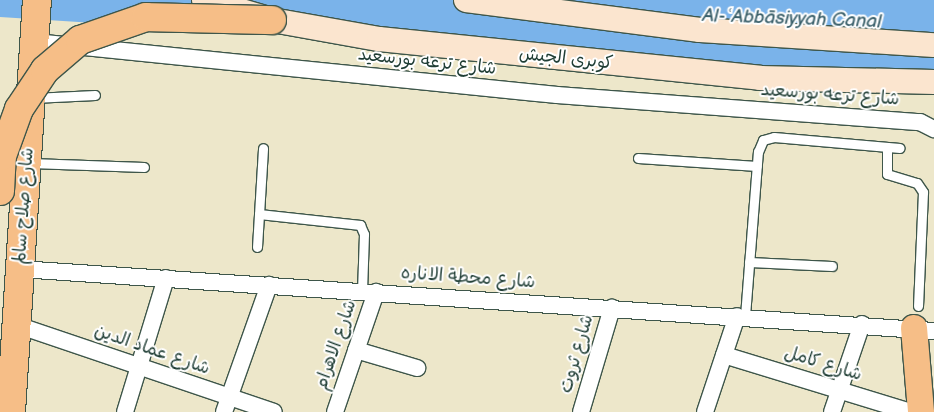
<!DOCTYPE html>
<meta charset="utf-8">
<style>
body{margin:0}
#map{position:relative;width:934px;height:412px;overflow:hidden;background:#ede7ca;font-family:"Balsamiq Sans","Playpen Sans Arabic",sans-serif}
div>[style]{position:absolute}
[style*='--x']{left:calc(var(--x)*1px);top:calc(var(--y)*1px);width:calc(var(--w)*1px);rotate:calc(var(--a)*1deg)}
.water>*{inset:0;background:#7ab3ea}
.roads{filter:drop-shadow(1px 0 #3e564a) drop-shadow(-1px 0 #3e564a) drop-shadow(0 1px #3e564a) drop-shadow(0 -1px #3e564a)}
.lane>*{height:9px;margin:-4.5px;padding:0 4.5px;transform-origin:4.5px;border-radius:4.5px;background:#fff}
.street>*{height:16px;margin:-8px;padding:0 8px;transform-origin:8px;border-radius:8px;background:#fff}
.secondary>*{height:24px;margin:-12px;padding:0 12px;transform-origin:12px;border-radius:12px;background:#fbe5cf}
.primary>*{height:26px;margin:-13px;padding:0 13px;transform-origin:13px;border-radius:13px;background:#f6be87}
.highway>*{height:28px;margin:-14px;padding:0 14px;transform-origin:14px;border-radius:14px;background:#f6be87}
.bridges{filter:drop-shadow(1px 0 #3e564a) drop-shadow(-1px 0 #3e564a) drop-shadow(0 1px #3e564a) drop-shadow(0 -1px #3e564a)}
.highway-bridge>*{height:28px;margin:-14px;padding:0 14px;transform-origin:14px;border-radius:14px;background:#f6be87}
span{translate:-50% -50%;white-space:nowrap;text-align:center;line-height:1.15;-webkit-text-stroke:4px #fff;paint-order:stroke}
.street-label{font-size:18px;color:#1f3d34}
.water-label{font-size:19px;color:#3a606b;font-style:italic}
</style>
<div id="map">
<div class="water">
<div style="clip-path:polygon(0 0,934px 0,934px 70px,836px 70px,0 17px)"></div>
</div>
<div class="roads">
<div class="lane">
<div style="--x:33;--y:98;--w:62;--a:-2.8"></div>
<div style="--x:887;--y:147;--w:27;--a:90"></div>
<div style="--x:887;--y:174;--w:31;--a:17"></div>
<div style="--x:917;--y:183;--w:11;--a:56"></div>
<div style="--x:923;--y:192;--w:114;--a:92.5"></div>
<div style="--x:638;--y:158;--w:119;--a:3.8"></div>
<div style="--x:30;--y:163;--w:114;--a:2"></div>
<div style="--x:259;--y:214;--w:102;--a:6.2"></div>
<div style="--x:360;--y:225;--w:10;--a:66"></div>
<div style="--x:364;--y:234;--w:57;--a:92"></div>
<div style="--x:257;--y:247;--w:99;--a:-86.5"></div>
<div style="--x:749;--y:262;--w:83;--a:2.8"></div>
<div style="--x:745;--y:316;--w:165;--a:-85.5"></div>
<div style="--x:758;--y:152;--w:13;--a:-67"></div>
<div style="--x:763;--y:140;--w:11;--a:-15"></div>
<div style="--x:774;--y:137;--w:126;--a:5"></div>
</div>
<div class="street">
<div style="--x:35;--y:42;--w:525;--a:5.8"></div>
<div style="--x:557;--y:95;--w:364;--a:4.3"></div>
<div style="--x:920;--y:122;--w:16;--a:27"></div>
<div style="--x:20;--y:269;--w:916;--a:3.88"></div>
<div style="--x:17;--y:325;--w:271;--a:18.7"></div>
<div style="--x:356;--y:350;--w:64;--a:16.4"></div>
<div style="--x:724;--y:355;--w:195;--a:17"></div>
<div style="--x:125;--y:412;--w:140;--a:-73"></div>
<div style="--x:224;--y:412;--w:135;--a:-70.5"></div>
<div style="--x:335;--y:412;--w:127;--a:-71.1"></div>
<div style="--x:581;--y:412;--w:109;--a:-73.4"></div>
<div style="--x:705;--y:412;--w:101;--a:-71.6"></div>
<div style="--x:832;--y:412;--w:93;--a:-71.2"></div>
</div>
<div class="secondary">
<div style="--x:204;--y:0;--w:71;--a:16.4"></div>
<div style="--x:272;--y:20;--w:109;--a:10.1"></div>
<div style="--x:379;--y:39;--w:383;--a:5.8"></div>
<div style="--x:760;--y:78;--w:174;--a:1.3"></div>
<div style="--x:466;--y:0;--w:236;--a:7.3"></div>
<div style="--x:700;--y:30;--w:234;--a:3.7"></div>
</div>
<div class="primary">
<div style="--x:914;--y:328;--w:84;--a:85.2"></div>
</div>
<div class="highway">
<div style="--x:11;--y:412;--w:413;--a:-86.4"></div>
</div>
</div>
<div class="bridges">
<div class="highway-bridge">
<div style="--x:0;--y:191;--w:35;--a:-87"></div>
<div style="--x:2;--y:156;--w:50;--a:-70.1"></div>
<div style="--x:19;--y:109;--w:47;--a:-56.3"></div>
<div style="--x:45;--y:70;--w:46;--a:-40.6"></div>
<div style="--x:80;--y:40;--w:70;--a:-19.2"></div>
<div style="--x:146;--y:17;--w:126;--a:1.4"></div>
</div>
</div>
<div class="street-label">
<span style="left:566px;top:59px;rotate:6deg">كوبرى الجيش</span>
<span style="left:427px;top:62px;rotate:6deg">شارع ترعه بورسعيد</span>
<span style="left:830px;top:95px;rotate:4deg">شارع ترعه بورسعيد</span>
<span style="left:24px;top:206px;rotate:-86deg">شارع صلاح سالم</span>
<span style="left:468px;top:278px;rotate:4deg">شارع محطة الاناره</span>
<span style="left:336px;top:345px;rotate:-71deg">شارع الاهرام</span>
<span style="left:152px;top:350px;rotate:19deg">شارع عماد الدين</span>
<span style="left:577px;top:354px;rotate:-74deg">شارع ثروت</span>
<span style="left:823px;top:364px;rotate:17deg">شارع كامل</span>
</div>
<div class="water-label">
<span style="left:792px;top:19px;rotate:2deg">Al-ʿAbbāsiyyah Canal</span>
</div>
</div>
